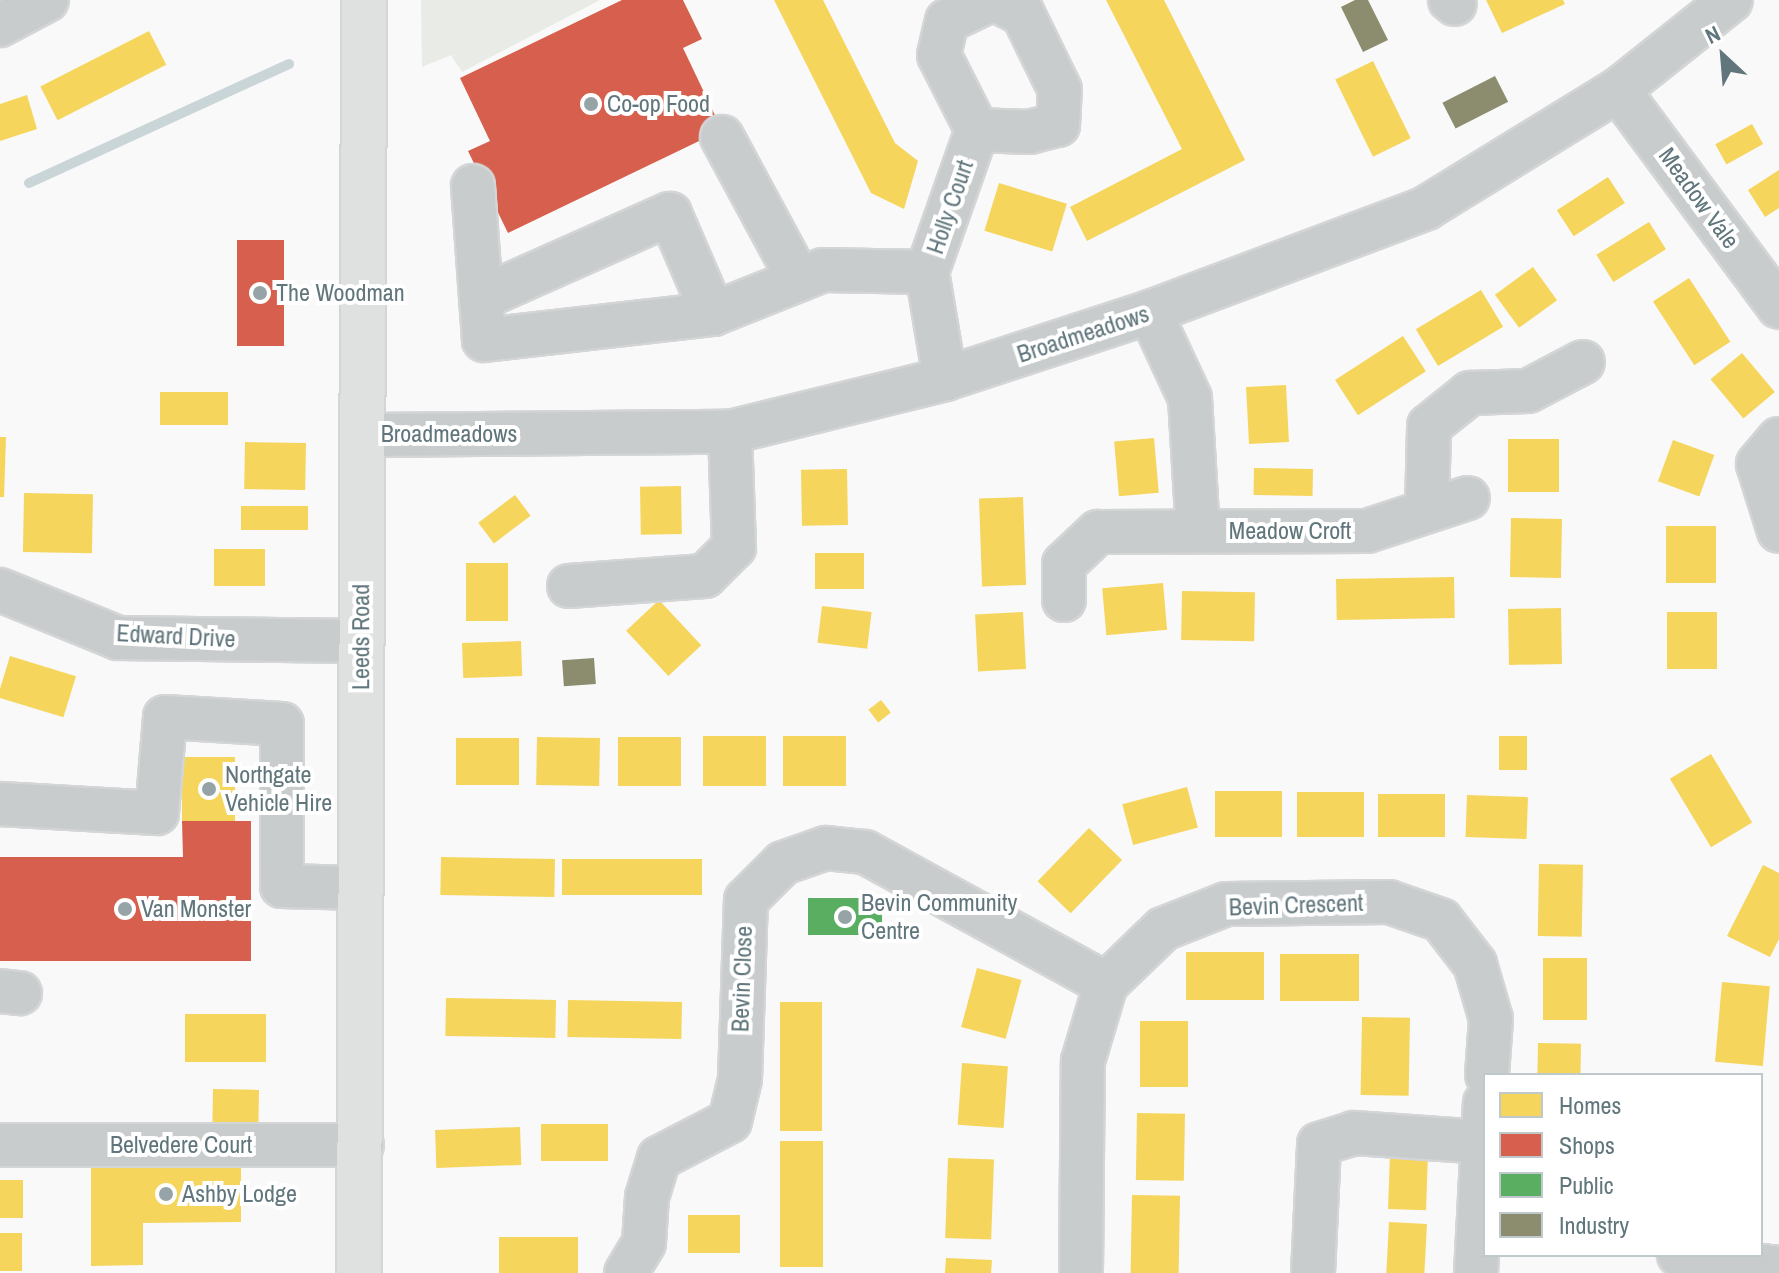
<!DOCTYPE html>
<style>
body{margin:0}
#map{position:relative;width:1779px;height:1273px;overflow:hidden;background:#f9f9f9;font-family:"Archivo Narrow",sans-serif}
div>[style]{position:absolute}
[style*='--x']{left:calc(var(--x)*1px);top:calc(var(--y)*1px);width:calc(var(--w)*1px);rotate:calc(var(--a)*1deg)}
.green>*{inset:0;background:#e8ebe6}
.homes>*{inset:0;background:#f6d55c;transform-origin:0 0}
.shops>*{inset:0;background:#d6604d;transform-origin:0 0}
.public>*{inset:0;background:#5aae61;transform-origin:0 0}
.industry>*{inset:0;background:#8c8c6e;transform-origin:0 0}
.stream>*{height:10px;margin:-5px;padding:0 5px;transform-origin:5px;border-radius:5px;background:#cad5d7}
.roads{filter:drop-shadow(2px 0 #d4d5d6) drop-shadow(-2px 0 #d4d5d6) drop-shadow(0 2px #d4d5d6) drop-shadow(0 -2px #d4d5d6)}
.minor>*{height:42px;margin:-21px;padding:0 21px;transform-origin:21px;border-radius:21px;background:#c9cccd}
.major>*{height:44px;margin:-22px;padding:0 22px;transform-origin:22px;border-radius:22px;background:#dfe0e0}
.dots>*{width:22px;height:22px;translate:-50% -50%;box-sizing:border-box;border:4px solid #fff;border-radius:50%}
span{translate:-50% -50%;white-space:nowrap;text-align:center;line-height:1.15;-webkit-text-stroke:8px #fff;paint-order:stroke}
.poi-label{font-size:24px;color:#60767c}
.left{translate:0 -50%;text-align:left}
.street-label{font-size:24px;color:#60767c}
.legend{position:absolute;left:1483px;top:1073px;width:280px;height:184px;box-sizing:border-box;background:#fff;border:2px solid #bfc8cb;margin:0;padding:10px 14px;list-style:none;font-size:24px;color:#60767c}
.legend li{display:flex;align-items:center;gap:16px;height:40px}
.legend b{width:40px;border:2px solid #bfc8cb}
.north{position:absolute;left:1683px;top:16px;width:80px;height:80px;-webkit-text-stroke:6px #fff;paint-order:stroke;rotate:334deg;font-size:22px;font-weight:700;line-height:32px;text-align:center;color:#60767c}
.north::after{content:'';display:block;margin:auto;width:28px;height:36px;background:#60767c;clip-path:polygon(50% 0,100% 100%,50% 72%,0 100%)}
</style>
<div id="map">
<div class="green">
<div style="clip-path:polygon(421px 0,600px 0,462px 72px,451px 55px,422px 67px)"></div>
</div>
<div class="homes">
<div style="clip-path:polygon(774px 0,823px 0,895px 143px,918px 161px,904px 209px,871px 193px)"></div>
<div style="clip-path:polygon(1106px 0,1164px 0,1245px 160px,1087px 241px,1070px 207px,1182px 149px)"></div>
<div style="clip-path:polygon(1486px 0,1563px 0,1565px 4px,1502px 33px)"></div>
<div style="left:149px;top:31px;width:38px;height:122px;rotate:63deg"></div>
<div style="left:1373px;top:61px;width:86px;height:42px;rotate:64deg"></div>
<div style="clip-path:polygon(27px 95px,37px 129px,0 141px,0 104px)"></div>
<div style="left:1752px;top:124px;width:23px;height:42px;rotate:61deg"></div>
<div style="clip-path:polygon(1779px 170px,1779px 208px,1765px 217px,1748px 190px)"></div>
<div style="left:1608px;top:177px;width:31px;height:61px;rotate:57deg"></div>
<div style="left:999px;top:183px;width:71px;height:50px;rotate:17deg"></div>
<div style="left:1649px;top:222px;width:32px;height:62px;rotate:58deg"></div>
<div style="left:1533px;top:267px;width:41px;height:47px;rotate:54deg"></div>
<div style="left:1689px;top:278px;width:76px;height:43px;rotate:57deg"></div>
<div style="left:1481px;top:290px;width:43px;height:76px;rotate:59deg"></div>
<div style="left:1403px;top:336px;width:42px;height:81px;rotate:57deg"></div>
<div style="left:1742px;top:353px;width:51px;height:41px;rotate:50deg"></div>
<div style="left:1286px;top:385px;width:57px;height:40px;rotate:87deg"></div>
<div style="left:228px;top:392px;width:33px;height:68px;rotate:90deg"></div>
<div style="clip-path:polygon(0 437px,6px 437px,4px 497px,0 497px)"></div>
<div style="left:1154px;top:438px;width:55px;height:40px;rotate:85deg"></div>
<div style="left:1559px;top:439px;width:53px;height:51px;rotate:90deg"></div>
<div style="left:1673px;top:440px;width:44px;height:44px;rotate:20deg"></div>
<div style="left:245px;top:442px;width:61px;height:47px;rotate:1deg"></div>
<div style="left:1254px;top:468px;width:59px;height:27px;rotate:1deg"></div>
<div style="left:847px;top:469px;width:56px;height:46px;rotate:89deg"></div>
<div style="left:681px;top:486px;width:48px;height:41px;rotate:89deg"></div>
<div style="left:24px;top:493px;width:69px;height:59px;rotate:1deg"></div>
<div style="left:515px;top:495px;width:26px;height:46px;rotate:53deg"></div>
<div style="left:1023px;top:497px;width:88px;height:44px;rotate:88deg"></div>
<div style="left:308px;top:506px;width:24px;height:67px;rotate:90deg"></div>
<div style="left:1511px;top:518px;width:51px;height:59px;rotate:1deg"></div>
<div style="left:1666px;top:526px;width:50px;height:57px"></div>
<div style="left:265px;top:549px;width:37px;height:51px;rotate:90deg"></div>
<div style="left:864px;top:553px;width:36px;height:49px;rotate:90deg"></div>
<div style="left:466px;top:563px;width:42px;height:58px"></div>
<div style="left:1454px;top:577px;width:41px;height:118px;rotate:89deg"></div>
<div style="left:1163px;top:583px;width:47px;height:61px;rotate:85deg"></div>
<div style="left:1182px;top:591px;width:73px;height:49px;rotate:1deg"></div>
<div style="left:659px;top:600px;width:62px;height:45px;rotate:47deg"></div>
<div style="left:822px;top:606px;width:50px;height:37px;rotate:7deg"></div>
<div style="left:1561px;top:608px;width:56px;height:53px;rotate:89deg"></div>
<div style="left:1023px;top:612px;width:57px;height:48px;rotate:87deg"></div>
<div style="left:1667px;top:612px;width:50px;height:57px"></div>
<div style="left:521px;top:641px;width:35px;height:59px;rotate:88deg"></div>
<div style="left:10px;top:656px;width:69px;height:43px;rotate:17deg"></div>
<div style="left:881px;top:700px;width:16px;height:16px;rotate:52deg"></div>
<div style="left:703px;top:736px;width:63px;height:50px"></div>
<div style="left:783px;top:736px;width:63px;height:50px"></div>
<div style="left:1499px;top:736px;width:28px;height:34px"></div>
<div style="left:537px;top:737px;width:63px;height:48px;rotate:1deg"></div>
<div style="left:618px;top:737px;width:63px;height:49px"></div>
<div style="left:456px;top:738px;width:63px;height:47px"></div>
<div style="left:1711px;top:754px;width:80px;height:48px;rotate:59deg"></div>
<div style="left:182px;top:757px;width:53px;height:64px"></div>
<div style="left:1187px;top:787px;width:42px;height:67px;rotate:75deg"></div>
<div style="left:1215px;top:791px;width:67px;height:46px"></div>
<div style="left:1297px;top:792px;width:67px;height:45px"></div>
<div style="left:1378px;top:794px;width:67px;height:43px"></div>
<div style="left:1467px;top:795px;width:61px;height:42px;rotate:2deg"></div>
<div style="left:1089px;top:828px;width:46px;height:74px;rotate:44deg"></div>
<div style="left:441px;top:857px;width:114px;height:38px;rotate:1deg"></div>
<div style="left:562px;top:859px;width:140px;height:36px"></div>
<div style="left:1539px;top:864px;width:44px;height:72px;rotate:1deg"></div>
<div style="clip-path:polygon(1763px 865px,1779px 873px,1779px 939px,1770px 957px,1727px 936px)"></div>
<div style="left:1186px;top:952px;width:78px;height:48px"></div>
<div style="left:1280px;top:954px;width:79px;height:47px"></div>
<div style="left:1543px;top:958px;width:44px;height:62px"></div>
<div style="left:977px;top:968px;width:46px;height:61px;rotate:15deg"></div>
<div style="left:1722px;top:982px;width:48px;height:80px;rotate:5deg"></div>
<div style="left:446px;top:998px;width:110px;height:38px;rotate:1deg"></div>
<div style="left:568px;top:1000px;width:114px;height:37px;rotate:1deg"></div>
<div style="left:780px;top:1002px;width:42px;height:129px"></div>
<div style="left:185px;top:1014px;width:81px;height:48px"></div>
<div style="left:1362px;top:1017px;width:48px;height:78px;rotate:1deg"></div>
<div style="left:1140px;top:1021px;width:48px;height:66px"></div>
<div style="left:1538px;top:1043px;width:43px;height:32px;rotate:1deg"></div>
<div style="left:962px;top:1063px;width:46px;height:62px;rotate:4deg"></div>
<div style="left:213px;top:1089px;width:46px;height:34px;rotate:1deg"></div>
<div style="left:1137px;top:1113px;width:48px;height:67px;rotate:1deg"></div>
<div style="left:608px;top:1124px;width:37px;height:67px;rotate:90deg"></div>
<div style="left:520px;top:1127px;width:38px;height:85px;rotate:88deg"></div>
<div style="left:823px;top:1141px;width:126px;height:43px;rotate:90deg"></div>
<div style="left:1390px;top:1153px;width:38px;height:56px;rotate:2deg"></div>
<div style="left:948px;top:1158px;width:46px;height:80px;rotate:2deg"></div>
<div style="clip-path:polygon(241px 1164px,241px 1222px,143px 1223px,143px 1265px,91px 1266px,91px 1166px)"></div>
<div style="left:0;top:1180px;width:23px;height:38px"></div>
<div style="left:1132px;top:1195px;width:48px;height:78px;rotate:1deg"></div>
<div style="left:688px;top:1215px;width:52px;height:38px"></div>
<div style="left:1389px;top:1222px;width:38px;height:51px;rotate:3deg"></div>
<div style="left:0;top:1233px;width:22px;height:38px"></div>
<div style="left:578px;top:1237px;width:36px;height:79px;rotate:90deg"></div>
<div style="clip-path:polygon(946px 1258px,992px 1260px,991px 1273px,945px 1273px)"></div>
</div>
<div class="shops">
<div style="clip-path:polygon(622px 0,683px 0,702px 39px,683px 48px,722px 130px,508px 233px,468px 151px,490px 141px,460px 78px)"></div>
<div style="left:237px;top:240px;width:47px;height:106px"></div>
<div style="clip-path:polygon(182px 821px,251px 821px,251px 961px,0 961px,0 857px,183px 857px)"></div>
</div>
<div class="public">
<div style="left:882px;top:898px;width:37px;height:74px;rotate:90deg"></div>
</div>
<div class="industry">
<div style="clip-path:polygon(1355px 0,1368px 0,1388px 40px,1363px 52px,1341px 7px)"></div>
<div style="left:1495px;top:76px;width:29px;height:59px;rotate:63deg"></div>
<div style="left:594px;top:658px;width:26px;height:32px;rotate:86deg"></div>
</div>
<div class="stream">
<div style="--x:29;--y:183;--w:286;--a:-24.6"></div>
</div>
<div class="roads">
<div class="minor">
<div style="--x:1450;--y:0;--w:6;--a:39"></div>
<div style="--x:0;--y:25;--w:53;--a:-28"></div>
<div style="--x:1618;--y:90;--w:270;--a:53.4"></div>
<div style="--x:977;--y:130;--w:52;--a:2.2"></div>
<div style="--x:1029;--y:132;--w:30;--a:-14"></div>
<div style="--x:1058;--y:125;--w:35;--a:-87"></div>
<div style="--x:1060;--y:90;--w:85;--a:-116"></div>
<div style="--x:1023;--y:14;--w:30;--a:-153"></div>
<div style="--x:722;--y:137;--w:162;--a:61.7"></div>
<div style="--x:473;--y:186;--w:154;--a:85.9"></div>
<div style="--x:484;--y:340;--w:230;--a:-6.5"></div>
<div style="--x:713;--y:314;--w:118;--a:-21.8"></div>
<div style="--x:823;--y:270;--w:104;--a:1.1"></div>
<div style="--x:481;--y:298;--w:207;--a:-24"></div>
<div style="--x:670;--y:214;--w:109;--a:66.7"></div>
<div style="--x:1150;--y:312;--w:95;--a:65.1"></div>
<div style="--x:1190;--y:398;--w:133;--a:86.6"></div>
<div style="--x:945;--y:379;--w:109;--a:-99.5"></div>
<div style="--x:927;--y:272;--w:151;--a:-70.6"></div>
<div style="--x:977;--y:130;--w:84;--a:-116.9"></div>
<div style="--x:939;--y:55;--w:35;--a:-77"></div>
<div style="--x:947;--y:21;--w:49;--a:-25.5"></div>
<div style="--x:362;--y:435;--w:368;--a:-0.5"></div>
<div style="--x:730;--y:432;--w:221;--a:-13.8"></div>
<div style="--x:945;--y:379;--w:216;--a:-18.1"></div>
<div style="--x:1150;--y:312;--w:295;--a:-20.6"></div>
<div style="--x:1426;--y:208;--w:225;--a:-31.6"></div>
<div style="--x:1618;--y:90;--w:144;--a:-38.5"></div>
<div style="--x:1779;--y:439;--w:33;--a:130"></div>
<div style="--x:1758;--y:464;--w:70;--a:72.6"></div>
<div style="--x:1427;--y:510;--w:84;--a:-88.6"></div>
<div style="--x:1429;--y:426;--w:53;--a:-38.8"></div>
<div style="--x:1470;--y:393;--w:58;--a:-2"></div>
<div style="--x:1528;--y:391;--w:62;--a:-27.8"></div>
<div style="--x:569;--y:586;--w:136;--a:-4.2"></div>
<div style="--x:705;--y:576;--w:41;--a:-45"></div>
<div style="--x:734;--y:547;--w:115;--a:-92"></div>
<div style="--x:0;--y:590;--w:127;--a:22.1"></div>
<div style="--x:118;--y:638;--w:243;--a:0.7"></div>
<div style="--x:1064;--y:600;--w:36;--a:-90"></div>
<div style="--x:1064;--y:564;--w:47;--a:-43.3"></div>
<div style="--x:1098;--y:532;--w:269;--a:-0.2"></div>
<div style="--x:1367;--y:531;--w:106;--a:-18.1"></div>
<div style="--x:0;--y:804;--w:157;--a:3.3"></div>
<div style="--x:157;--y:813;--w:96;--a:-85.2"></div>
<div style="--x:165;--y:717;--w:117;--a:3.4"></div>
<div style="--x:282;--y:724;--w:162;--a:90"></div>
<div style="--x:282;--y:886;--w:79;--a:1.5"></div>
<div style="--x:0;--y:991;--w:20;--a:6"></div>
<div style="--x:0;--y:1145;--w:362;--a:0"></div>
<div style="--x:1679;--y:1255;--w:101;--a:7.4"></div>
<div style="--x:626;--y:1273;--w:35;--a:-59"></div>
<div style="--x:644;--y:1243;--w:46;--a:-86.3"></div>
<div style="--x:647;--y:1197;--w:41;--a:-72.9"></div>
<div style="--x:659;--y:1158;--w:80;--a:-27.5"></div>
<div style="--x:730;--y:1121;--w:43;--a:-76.6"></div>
<div style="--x:740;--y:1079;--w:179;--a:-88.1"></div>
<div style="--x:746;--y:900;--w:52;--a:-45"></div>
<div style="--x:783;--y:863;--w:46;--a:-19.2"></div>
<div style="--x:826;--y:848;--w:39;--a:6"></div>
<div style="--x:865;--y:852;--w:275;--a:28.7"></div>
<div style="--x:1081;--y:1273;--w:212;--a:-89.5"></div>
<div style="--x:1083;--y:1061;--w:80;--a:-73.4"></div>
<div style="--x:1106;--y:984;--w:79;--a:-44"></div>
<div style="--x:1163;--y:929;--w:68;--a:-21.6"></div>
<div style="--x:1226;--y:904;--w:163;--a:-0.7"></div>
<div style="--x:1389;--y:902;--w:55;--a:19.1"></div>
<div style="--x:1441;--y:920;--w:56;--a:52.3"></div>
<div style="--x:1475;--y:964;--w:57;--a:73.8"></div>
<div style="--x:1491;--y:1019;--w:56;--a:94.1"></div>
<div style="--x:1313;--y:1273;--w:129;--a:-87.3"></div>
<div style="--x:1319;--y:1144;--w:37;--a:-17"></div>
<div style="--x:1354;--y:1133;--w:128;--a:4"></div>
<div style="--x:1476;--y:1273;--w:170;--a:-87"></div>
</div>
<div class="major">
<div style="--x:359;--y:1273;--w:1273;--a:-89.77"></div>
</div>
</div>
<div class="dots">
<div style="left:591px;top:104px;background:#96a4a8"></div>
<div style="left:260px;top:293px;background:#96a4a8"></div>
<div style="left:209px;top:789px;background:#96a4a8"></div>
<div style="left:125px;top:909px;background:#96a4a8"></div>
<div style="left:845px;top:917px;background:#96a4a8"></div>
<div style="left:166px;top:1194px;background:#96a4a8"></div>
</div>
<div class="poi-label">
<span class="left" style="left:607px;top:104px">Co-op Food</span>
<span class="left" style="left:276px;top:293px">The Woodman</span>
<span class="left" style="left:225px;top:789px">Northgate<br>Vehicle Hire</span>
<span class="left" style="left:861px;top:917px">Bevin Community<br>Centre</span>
<span class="left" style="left:141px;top:909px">Van Monster</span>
<span class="left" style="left:182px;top:1194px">Ashby Lodge</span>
</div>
<div class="street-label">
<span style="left:1699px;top:198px;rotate:54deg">Meadow Vale</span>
<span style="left:950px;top:207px;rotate:-71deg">Holly Court</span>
<span style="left:1083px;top:334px;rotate:-18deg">Broadmeadows</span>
<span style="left:449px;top:434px">Broadmeadows</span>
<span style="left:1290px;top:531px">Meadow Croft</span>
<span style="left:176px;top:636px;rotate:3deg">Edward Drive</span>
<span style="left:361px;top:637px;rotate:-90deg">Leeds Road</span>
<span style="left:1296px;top:905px;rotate:-2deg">Bevin Crescent</span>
<span style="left:742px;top:979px;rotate:-88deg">Bevin Close</span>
<span style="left:181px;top:1145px">Belvedere Court</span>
</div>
<ul class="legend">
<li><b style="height:22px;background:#f6d55c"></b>Homes</li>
<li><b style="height:22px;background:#d6604d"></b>Shops</li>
<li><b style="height:22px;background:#5aae61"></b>Public</li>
<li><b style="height:22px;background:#8c8c6e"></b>Industry</li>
</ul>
<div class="north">N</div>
</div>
